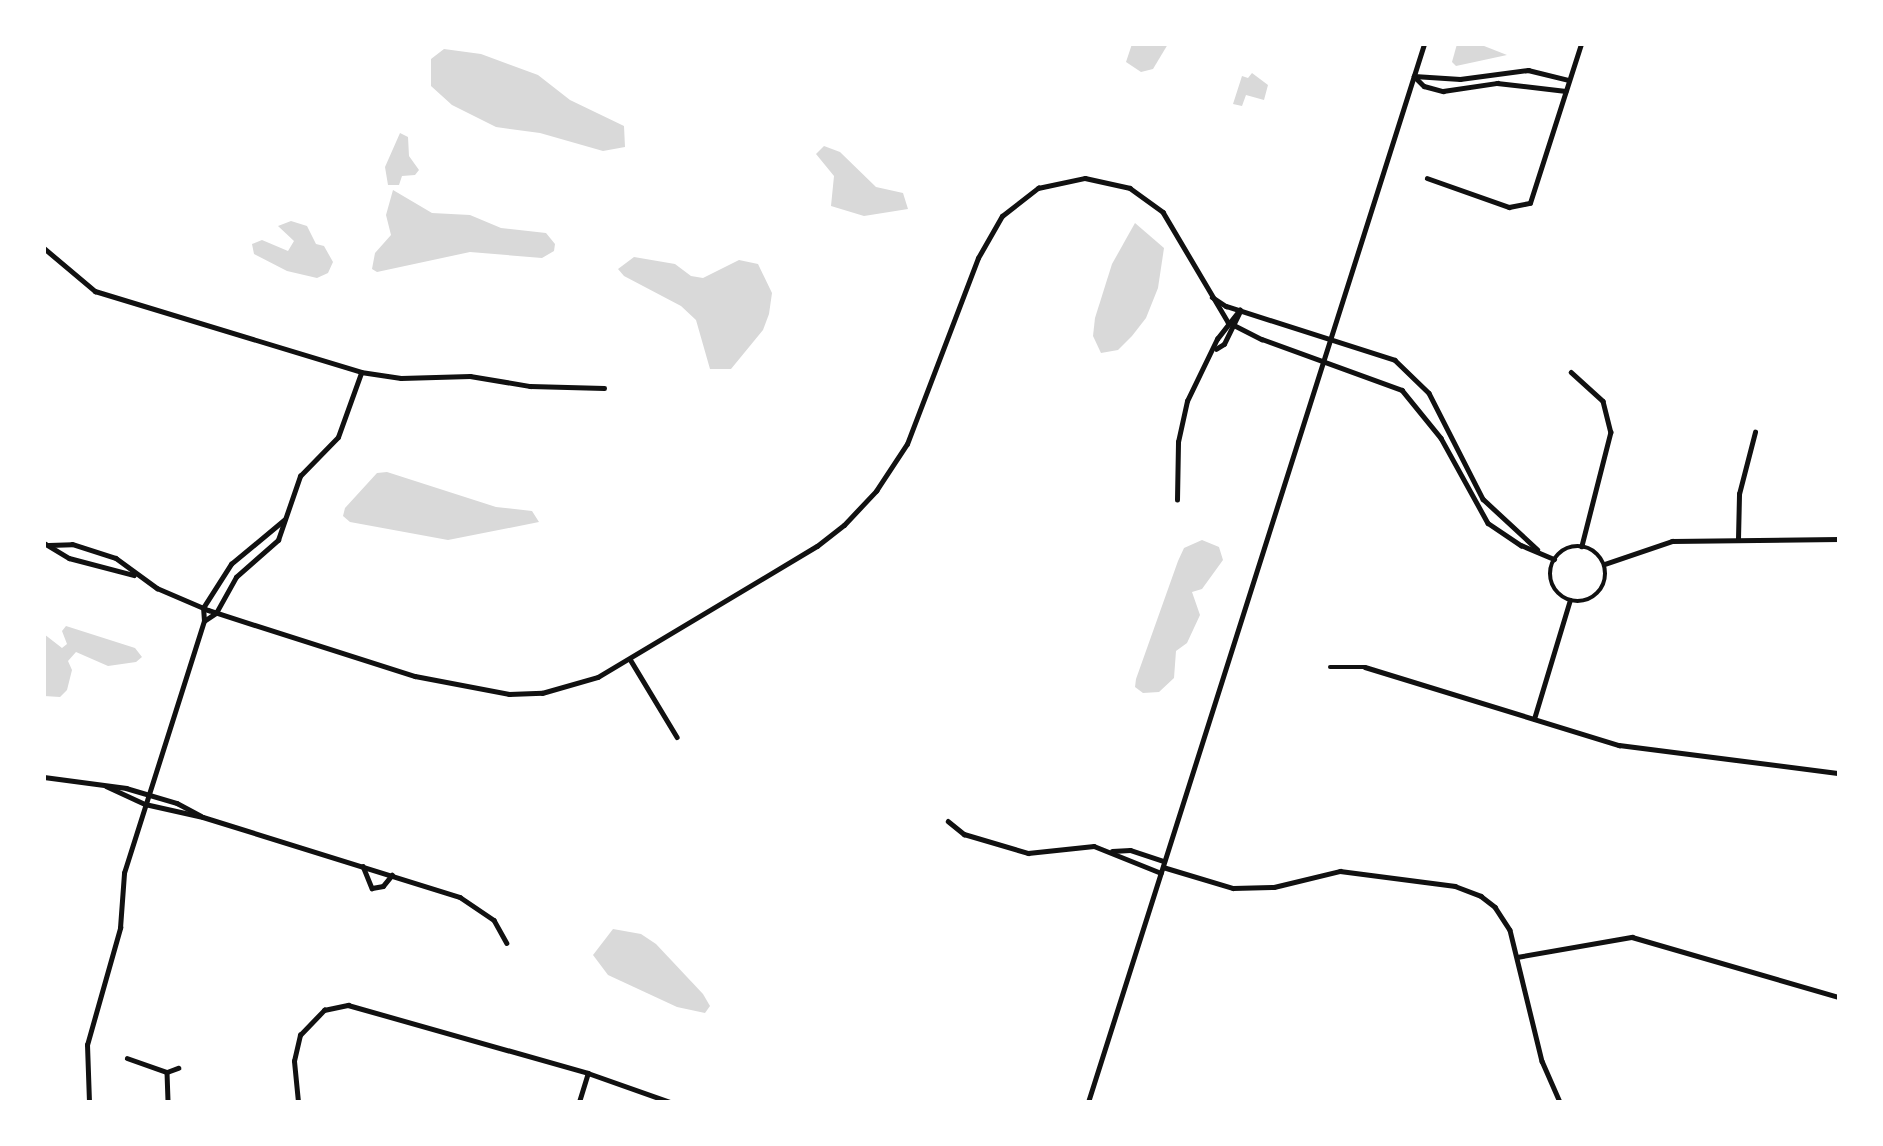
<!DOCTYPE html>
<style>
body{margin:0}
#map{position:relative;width:1883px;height:1146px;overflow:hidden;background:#fff;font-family:"Exo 2",sans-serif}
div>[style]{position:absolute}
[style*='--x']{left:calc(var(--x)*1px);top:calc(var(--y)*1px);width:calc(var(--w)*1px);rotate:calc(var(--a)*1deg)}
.water>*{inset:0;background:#d9d9d9}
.minor>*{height:4.5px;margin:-2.25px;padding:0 2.25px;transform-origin:2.25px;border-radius:2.25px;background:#111}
.minor>.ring{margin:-2.25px;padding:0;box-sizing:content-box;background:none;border:4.5px solid #111;border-radius:50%}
.tertiary>*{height:5px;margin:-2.5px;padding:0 2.5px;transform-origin:2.5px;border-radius:2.5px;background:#111}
span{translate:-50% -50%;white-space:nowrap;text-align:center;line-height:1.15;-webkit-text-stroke:5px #fff;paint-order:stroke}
.frame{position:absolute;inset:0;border:46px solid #fff;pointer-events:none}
</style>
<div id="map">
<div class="water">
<div style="clip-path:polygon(1132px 44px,1168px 44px,1153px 69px,1141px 72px,1126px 62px)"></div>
<div style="clip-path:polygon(1457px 44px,1479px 44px,1507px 55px,1456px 66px,1452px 62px)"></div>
<div style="clip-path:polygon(444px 49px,481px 54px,538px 75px,570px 100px,624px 126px,625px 147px,603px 151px,540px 133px,496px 127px,452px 105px,431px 86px,431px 59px)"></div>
<div style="clip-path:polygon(1252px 73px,1268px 85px,1264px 100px,1246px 95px,1242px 106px,1233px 104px,1242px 76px,1248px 78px)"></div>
<div style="clip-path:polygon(400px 133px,408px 137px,409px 156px,419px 170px,415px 175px,402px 176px,399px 185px,388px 185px,385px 167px)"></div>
<div style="clip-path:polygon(824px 146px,840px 152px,876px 187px,903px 193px,908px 209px,864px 216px,831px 206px,834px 176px,816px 154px)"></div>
<div style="clip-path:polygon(393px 190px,432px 213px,470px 215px,501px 228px,546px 233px,555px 244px,554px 251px,542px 258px,470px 252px,377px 272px,372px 269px,375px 253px,391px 235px,386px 215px)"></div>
<div style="clip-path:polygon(291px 221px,307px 226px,316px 244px,324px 246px,333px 262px,328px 273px,317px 278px,287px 271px,254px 254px,252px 244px,262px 240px,288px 251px,294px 241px,278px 226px)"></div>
<div style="clip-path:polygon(1135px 223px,1164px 248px,1158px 288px,1146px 318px,1132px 336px,1118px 350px,1101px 353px,1093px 336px,1095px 318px,1112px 264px)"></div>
<div style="clip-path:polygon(634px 257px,675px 264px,691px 276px,703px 278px,739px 260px,758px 264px,772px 293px,769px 314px,763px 330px,731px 369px,710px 369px,696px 320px,681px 306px,624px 276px,618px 269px)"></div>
<div style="clip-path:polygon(387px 472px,496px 507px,532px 511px,539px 522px,448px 540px,350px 522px,343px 516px,345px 508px,377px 473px)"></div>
<div style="clip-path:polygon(1202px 540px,1219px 547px,1223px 560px,1202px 589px,1192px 592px,1200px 615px,1187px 643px,1176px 651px,1174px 678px,1159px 692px,1143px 693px,1135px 687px,1136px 679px,1178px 561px,1184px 548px)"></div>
<div style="clip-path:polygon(66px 626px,135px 648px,142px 657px,136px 662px,108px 666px,76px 652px,68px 661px,72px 670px,67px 690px,60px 697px,44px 696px,44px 634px,62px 648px,67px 644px,62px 631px)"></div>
<div style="clip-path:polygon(613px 929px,641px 934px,656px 944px,703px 994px,710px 1006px,705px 1013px,677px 1007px,608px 975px,593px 955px)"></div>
</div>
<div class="minor">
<div style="--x:1414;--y:76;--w:46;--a:3.7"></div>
<div style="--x:1460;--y:79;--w:69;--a:-7.5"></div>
<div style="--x:1528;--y:70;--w:42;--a:13.7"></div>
<div style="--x:1414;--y:76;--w:14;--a:45"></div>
<div style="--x:1424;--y:86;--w:20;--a:15"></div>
<div style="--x:1443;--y:91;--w:55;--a:-8.4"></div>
<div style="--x:1497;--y:83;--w:69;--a:6.6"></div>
<div style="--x:1427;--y:178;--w:87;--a:19.5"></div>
<div style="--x:1509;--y:207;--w:21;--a:-11"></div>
<div style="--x:1530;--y:203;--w:167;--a:-72.2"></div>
<div style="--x:44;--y:248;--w:67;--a:40.1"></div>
<div style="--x:95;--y:291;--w:278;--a:16.9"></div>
<div style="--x:361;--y:372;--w:40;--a:8.5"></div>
<div style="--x:401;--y:378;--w:69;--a:-1.7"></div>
<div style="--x:470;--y:376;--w:61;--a:9.5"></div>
<div style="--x:530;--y:386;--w:74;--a:1.5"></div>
<div style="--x:1212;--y:297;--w:17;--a:33"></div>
<div style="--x:1226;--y:306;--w:177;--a:17.7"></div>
<div style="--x:1395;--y:360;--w:47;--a:44.1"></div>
<div style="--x:1429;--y:393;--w:119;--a:63"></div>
<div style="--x:1483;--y:499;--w:74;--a:42.8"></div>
<div style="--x:1216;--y:349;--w:9;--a:-32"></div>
<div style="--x:1224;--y:344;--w:37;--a:-64"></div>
<div style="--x:1571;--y:372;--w:43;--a:42.2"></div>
<div style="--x:1603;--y:401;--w:32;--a:76"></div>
<div style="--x:1611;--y:432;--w:118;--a:104.3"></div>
<div style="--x:1177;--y:500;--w:58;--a:-89"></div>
<div style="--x:1178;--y:442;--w:42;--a:-77.6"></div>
<div style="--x:1187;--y:401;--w:69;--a:-64.2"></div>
<div style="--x:1217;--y:339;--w:37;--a:-52"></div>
<div style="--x:1738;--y:539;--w:45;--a:-88.7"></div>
<div style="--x:1739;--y:494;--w:64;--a:-75.5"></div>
<div style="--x:44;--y:543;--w:29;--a:31"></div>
<div style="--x:69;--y:558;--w:67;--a:14.7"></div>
<div style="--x:49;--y:545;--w:23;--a:-2"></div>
<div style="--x:72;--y:544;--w:46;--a:17.7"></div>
<div style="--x:116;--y:558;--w:51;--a:36.2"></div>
<div style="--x:157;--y:588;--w:56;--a:23.3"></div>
<div style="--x:208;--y:610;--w:217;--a:17.7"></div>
<div style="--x:415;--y:676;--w:96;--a:10.8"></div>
<div style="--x:509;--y:694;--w:33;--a:-2"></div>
<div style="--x:542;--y:693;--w:58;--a:-15.9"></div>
<div style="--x:598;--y:677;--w:255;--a:-30.9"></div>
<div style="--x:817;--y:546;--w:34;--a:-38"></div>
<div style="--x:844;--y:525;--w:47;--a:-46.7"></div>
<div style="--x:876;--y:491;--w:56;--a:-56.6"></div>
<div style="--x:907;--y:444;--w:199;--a:-69.1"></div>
<div style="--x:978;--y:258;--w:48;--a:-60.3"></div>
<div style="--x:1002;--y:216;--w:46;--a:-37.9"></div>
<div style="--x:1038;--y:188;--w:48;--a:-12"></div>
<div style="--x:1085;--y:178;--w:46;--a:12.5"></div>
<div style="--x:1130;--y:188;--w:41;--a:36"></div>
<div style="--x:1163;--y:212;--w:128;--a:59.4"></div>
<div style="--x:1228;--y:322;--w:38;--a:27"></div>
<div style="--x:1262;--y:339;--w:149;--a:20"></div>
<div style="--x:1402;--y:390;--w:62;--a:50.9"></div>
<div style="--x:1441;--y:438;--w:97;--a:61.1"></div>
<div style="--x:1488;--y:523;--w:40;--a:34"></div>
<div style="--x:1521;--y:545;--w:36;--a:23"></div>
<div class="ring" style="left:1550px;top:546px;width:51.5px;height:51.5px"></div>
<div style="--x:1605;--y:564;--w:71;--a:-18.9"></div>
<div style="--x:1672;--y:541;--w:167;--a:-0.7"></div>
<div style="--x:204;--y:621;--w:14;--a:-34"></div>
<div style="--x:216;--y:613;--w:41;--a:-60.9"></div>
<div style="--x:236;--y:577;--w:56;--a:-41.4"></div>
<div style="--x:278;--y:540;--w:68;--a:-71"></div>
<div style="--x:300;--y:476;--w:54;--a:-45.7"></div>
<div style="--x:338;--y:437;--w:68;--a:-70.2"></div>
<div style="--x:630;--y:659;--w:91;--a:58.9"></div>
<div style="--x:1330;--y:667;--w:35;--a:0"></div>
<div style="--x:1365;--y:667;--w:266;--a:17.1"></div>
<div style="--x:1619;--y:745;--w:222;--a:7.3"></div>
<div style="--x:1534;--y:719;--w:124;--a:-73.2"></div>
<div style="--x:44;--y:777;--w:83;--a:7.6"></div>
<div style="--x:126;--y:788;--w:53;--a:16.4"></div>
<div style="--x:177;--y:803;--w:27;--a:28"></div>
<div style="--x:106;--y:786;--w:43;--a:24.8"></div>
<div style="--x:145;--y:804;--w:59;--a:12.6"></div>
<div style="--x:203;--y:817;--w:269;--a:17.3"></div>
<div style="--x:460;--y:897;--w:41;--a:34.1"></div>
<div style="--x:494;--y:920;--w:26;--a:61"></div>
<div style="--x:948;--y:821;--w:21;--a:39"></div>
<div style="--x:964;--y:834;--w:67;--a:16.5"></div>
<div style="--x:1028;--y:853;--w:66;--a:-6.1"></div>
<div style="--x:1094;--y:846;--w:72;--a:21.9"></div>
<div style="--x:1112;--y:851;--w:18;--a:-3"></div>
<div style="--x:1130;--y:850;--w:36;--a:18"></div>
<div style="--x:363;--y:866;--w:24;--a:68"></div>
<div style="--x:372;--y:888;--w:11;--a:-10"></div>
<div style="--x:383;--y:886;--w:14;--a:-51"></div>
<div style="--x:1163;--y:867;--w:73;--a:16.7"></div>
<div style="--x:1233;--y:888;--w:41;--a:-1.4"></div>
<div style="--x:1274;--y:887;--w:68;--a:-13.6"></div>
<div style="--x:1340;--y:871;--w:116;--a:7.4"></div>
<div style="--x:1455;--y:886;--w:28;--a:21"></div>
<div style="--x:1481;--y:896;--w:18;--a:38"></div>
<div style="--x:1495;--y:907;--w:27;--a:57"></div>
<div style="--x:1510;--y:930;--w:135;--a:76.3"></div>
<div style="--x:1542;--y:1061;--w:45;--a:66.3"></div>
<div style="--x:1517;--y:957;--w:117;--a:-9.9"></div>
<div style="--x:1632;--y:937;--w:216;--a:16.2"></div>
<div style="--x:127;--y:1058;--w:42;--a:19.3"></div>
<div style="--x:167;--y:1072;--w:30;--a:88"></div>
<div style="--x:167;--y:1072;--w:12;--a:-20"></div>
<div style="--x:89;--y:1102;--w:57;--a:-92"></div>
<div style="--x:87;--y:1045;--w:122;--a:-74.2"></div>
<div style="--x:120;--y:928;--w:55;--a:-85.8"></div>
<div style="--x:124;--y:873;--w:264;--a:-72.4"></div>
<div style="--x:204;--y:621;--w:13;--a:-94"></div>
<div style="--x:203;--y:608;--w:52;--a:-57.5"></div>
<div style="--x:231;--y:564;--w:69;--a:-39.7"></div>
<div style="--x:298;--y:1102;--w:41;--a:-95.6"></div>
<div style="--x:294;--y:1061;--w:27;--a:-77"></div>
<div style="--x:300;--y:1035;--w:35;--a:-46"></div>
<div style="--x:324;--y:1010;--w:25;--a:-12"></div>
<div style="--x:348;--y:1005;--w:249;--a:15.8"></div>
<div style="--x:588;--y:1073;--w:87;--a:19.5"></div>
<div style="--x:579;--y:1102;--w:30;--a:-73"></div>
</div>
<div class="tertiary">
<div style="--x:1088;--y:1102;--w:1110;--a:-72.38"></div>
</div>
<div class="frame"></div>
</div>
